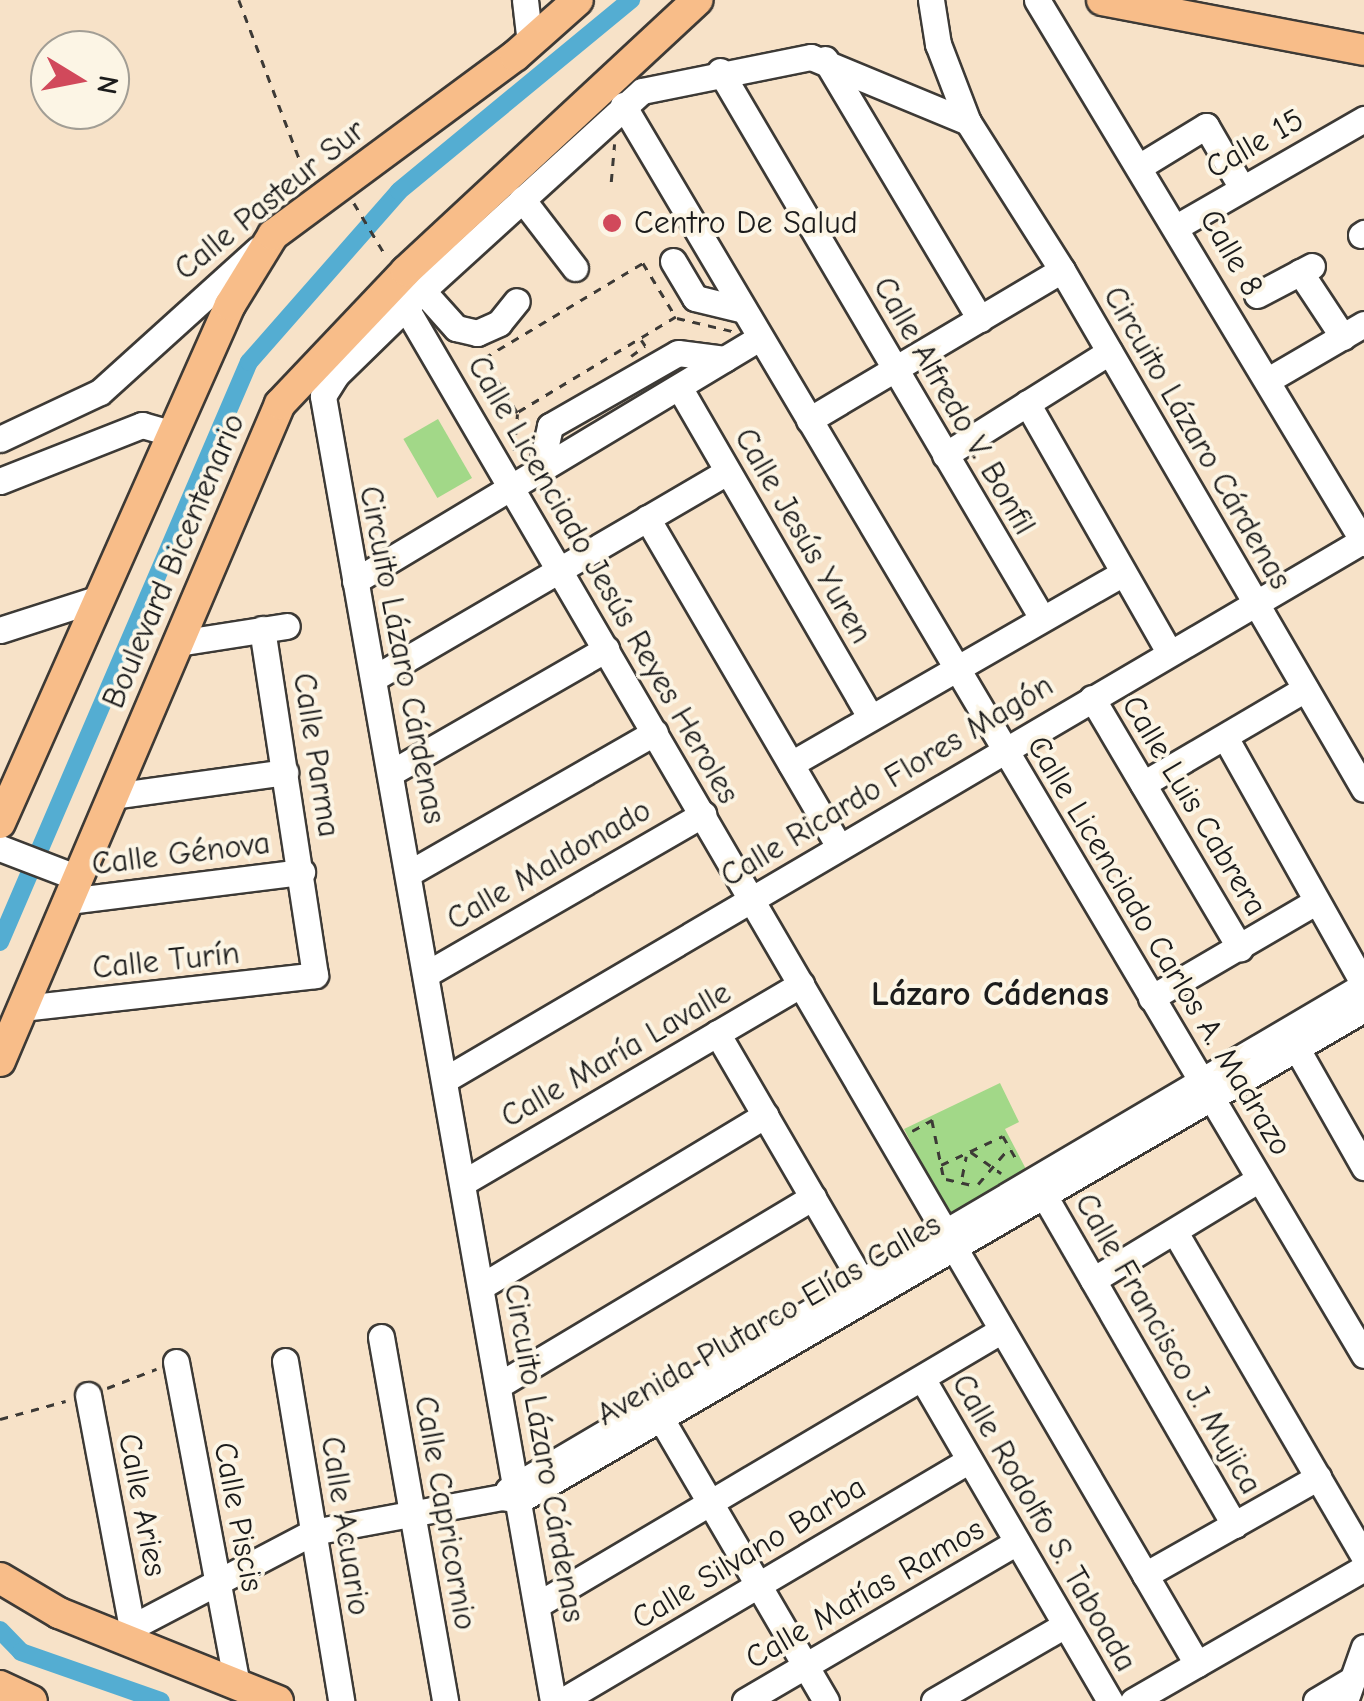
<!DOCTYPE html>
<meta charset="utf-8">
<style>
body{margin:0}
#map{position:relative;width:1364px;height:1701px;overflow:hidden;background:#f7e2c8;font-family:"Comic Neue",sans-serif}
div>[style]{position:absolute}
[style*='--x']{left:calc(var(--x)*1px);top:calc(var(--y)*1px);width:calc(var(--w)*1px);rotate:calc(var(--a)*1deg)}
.green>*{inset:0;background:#a2d888;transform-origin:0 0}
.canal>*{height:18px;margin:-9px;padding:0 9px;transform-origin:9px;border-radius:9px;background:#54add2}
.path>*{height:2.5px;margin-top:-1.25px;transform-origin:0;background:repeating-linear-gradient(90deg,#3d3a36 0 8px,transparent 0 16px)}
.roads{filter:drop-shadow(2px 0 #3d3a36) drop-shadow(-2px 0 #3d3a36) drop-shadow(0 2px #3d3a36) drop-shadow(0 -2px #3d3a36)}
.minor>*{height:25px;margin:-12.5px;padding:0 12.5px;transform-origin:12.5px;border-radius:12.5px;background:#fff}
.major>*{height:30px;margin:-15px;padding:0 15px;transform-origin:15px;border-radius:15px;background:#f8bd89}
.dots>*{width:28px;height:28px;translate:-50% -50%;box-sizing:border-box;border:5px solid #fcf5e5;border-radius:50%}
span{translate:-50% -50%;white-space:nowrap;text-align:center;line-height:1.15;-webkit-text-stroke:8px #fcf5e5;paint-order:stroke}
.street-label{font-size:32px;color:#1c1c1c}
.poi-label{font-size:32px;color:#1c1c1c}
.left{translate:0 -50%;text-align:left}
.neighbourhood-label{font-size:35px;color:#1c1c1c;font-weight:700}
.north{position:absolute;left:30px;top:30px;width:100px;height:100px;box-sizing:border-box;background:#fcf5e5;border:2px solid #a29e95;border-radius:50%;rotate:100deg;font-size:28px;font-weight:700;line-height:40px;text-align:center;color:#1c1c1c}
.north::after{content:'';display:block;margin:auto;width:35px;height:45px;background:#d1495b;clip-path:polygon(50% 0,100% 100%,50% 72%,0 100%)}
</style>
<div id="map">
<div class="green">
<div style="left:438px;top:419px;width:68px;height:40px;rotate:60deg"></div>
<div style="clip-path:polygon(1000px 1083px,1019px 1122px,1005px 1129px,1028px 1173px,948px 1215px,904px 1129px)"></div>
</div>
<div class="canal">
<div style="--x:0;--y:942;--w:631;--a:-66.77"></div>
<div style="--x:249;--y:362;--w:227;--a:-48.7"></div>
<div style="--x:399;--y:191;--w:301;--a:-39.5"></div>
<div style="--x:0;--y:1630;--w:30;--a:46"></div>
<div style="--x:21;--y:1652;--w:148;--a:19.3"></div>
</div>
<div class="path">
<div style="--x:239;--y:0;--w:195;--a:69.2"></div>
<div style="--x:611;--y:182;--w:38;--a:-85"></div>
<div style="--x:354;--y:203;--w:62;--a:58.9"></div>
<div style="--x:643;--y:263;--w:63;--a:58.6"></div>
<div style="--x:676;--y:317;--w:186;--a:148.9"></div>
<div style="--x:517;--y:413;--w:64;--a:-121"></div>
<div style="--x:484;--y:358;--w:185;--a:-30.9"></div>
<div style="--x:677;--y:318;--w:57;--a:13.3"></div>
<div style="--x:631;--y:356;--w:17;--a:-36"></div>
<div style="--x:645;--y:346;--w:7;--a:-124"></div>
<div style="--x:514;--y:451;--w:37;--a:-85"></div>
<div style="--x:912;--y:1131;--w:23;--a:-29"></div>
<div style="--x:932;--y:1120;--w:60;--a:78.5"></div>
<div style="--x:971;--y:1152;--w:37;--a:35"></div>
<div style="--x:941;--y:1165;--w:68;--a:-25.1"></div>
<div style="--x:1003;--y:1136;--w:30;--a:60"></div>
<div style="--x:962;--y:1177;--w:21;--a:-79"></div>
<div style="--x:946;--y:1179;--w:31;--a:13"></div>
<div style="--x:978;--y:1184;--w:48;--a:-49.3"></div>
<div style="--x:107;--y:1388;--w:53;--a:-21.2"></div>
<div style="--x:0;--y:1419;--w:68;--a:-15.3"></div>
</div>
<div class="roads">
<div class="minor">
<div style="--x:525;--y:0;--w:43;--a:83.4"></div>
<div style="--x:931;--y:0;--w:45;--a:81"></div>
<div style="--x:938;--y:44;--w:84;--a:69"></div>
<div style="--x:968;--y:122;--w:175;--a:57.6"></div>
<div style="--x:1062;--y:270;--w:600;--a:59.81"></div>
<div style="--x:1037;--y:0;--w:634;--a:58.94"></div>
<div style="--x:825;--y:59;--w:303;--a:59.2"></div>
<div style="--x:720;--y:71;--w:635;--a:59.52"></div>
<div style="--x:623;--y:105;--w:1453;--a:59.34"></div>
<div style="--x:1142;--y:165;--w:75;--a:-31.4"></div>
<div style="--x:1206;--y:126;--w:72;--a:59.9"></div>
<div style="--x:522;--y:199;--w:87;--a:52.5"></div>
<div style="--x:1178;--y:226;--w:215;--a:-29.9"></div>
<div style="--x:1361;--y:235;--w:4;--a:-34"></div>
<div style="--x:673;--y:261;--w:43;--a:59.3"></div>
<div style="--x:695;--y:298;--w:50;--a:13.8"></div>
<div style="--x:1300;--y:272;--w:78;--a:56.5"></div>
<div style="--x:412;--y:279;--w:66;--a:48.1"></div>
<div style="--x:456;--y:328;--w:22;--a:13"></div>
<div style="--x:477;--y:333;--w:24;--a:-24"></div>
<div style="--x:499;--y:323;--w:28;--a:-51"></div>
<div style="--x:1257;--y:295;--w:62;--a:-27.8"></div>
<div style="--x:406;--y:308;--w:1570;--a:59.74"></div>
<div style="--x:1268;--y:380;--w:111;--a:-30.3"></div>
<div style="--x:679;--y:387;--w:381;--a:59.9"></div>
<div style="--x:1027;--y:403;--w:287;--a:60.3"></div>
<div style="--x:809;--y:420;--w:294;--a:-30.7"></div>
<div style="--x:0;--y:439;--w:110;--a:-25.2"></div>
<div style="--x:100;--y:392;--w:213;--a:-42.1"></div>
<div style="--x:945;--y:455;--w:194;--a:-32.1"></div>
<div style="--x:540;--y:472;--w:47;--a:-77.7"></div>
<div style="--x:550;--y:426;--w:147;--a:-29.7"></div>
<div style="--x:678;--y:353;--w:47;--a:7.3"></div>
<div style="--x:0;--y:481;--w:153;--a:-21.5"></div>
<div style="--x:142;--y:425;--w:33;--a:16"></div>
<div style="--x:647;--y:518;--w:381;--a:59.7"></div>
<div style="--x:355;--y:581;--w:472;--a:-31"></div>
<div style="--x:0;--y:630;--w:104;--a:-17.9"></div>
<div style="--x:178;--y:643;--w:110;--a:-8.9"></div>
<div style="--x:376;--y:677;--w:406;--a:-30.3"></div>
<div style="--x:1092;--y:698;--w:291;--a:59.4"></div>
<div style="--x:1225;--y:737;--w:284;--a:60.7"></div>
<div style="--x:791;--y:764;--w:383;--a:-29.9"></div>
<div style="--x:394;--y:771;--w:245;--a:-29.9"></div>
<div style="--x:1143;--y:784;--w:188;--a:-30.4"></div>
<div style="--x:113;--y:796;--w:174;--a:-7.9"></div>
<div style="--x:0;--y:848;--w:84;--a:21"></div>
<div style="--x:411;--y:872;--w:281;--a:-29.8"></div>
<div style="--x:68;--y:901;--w:236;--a:-7.1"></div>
<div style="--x:428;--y:973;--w:318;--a:-30"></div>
<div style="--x:1151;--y:998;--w:190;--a:-30.3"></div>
<div style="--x:23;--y:1008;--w:294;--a:-6.4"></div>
<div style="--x:315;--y:975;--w:350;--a:-98.7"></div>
<div style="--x:717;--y:1033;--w:285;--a:59.8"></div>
<div style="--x:1297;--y:1049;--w:136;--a:60.4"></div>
<div style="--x:446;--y:1079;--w:1062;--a:-30.43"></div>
<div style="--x:464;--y:1182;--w:391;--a:-30.4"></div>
<div style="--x:1045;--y:1197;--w:379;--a:60"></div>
<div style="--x:1175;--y:1232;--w:376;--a:59.8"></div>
<div style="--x:1093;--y:1280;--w:194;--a:-31.3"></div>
<div style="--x:482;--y:1286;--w:331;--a:-31.1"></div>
<div style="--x:381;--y:1337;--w:370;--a:80"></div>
<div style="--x:285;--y:1361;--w:345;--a:80.6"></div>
<div style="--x:176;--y:1362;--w:329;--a:79.3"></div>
<div style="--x:922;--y:1378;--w:374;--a:59.8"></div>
<div style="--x:499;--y:1385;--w:366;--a:-30.9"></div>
<div style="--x:88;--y:1395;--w:236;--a:79.3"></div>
<div style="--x:663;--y:1422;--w:323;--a:59.7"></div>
<div style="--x:508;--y:1490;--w:994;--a:-30.54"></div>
<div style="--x:1145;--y:1575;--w:199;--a:-29.5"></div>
<div style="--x:537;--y:1605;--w:540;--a:-30.6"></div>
<div style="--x:115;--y:1636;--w:224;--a:-27.7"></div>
<div style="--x:313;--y:1532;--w:191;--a:-10.5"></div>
<div style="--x:501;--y:1497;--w:19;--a:9"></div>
<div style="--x:520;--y:1500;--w:976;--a:-30.19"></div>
<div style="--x:553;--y:1701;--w:1325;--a:-100"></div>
<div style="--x:323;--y:396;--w:25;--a:-58"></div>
<div style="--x:336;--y:375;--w:120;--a:-44.3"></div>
<div style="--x:422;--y:291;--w:297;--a:-42.3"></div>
<div style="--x:642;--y:91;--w:172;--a:-11.4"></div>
<div style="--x:811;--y:57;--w:170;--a:22.5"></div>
<div style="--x:562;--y:1701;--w:473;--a:-30.6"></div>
<div style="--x:745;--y:1701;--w:315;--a:-30.3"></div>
<div style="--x:934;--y:1701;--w:151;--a:-30.1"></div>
<div style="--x:1133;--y:1701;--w:267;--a:-29.9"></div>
<div style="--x:1316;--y:1701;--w:43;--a:-30.7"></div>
<div style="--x:1345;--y:1701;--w:57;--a:-70.6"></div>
</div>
<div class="major">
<div style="--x:1102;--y:0;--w:267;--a:10.8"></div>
<div style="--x:0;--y:823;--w:567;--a:-66.06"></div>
<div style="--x:230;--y:305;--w:82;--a:-58.4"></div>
<div style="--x:273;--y:235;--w:301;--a:-36.5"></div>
<div style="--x:515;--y:56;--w:84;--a:-41.6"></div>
<div style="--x:0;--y:1061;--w:714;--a:-66.92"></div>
<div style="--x:280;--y:404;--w:183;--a:-46.5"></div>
<div style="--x:406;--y:271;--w:398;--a:-42.9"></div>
<div style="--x:0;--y:1578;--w:69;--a:30.7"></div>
<div style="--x:59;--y:1613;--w:236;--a:21.9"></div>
<div style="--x:0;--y:1686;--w:35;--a:25"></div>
</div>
</div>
<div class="dots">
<div style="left:612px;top:223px;background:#d1495b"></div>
</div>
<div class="street-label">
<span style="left:1255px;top:144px;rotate:-30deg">Calle 15</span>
<span style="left:270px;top:200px;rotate:-39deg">Calle Pasteur Sur</span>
<span style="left:1231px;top:253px;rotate:60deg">Calle 8</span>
<span style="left:954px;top:406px;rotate:60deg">Calle Alfredo V. Bonfil</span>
<span style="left:1197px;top:438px;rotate:60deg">Circuito Lázaro Cárdenas</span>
<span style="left:803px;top:536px;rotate:60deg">Calle Jesús Yuren</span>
<span style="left:174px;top:561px;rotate:-67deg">Boulevard Bicentenario</span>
<span style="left:603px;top:580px;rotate:60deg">Calle Licenciado Jesús Reyes Heroles</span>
<span style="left:402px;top:655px;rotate:79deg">Circuito Lázaro Cárdenas</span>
<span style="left:316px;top:755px;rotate:81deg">Calle Parma</span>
<span style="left:887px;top:781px;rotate:-31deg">Calle Ricardo Flores Magón</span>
<span style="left:1194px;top:806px;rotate:59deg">Calle Luis Cabrera</span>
<span style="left:181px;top:854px;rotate:-7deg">Calle Génova</span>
<span style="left:549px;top:865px;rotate:-30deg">Calle Maldonado</span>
<span style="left:1159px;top:946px;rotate:59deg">Calle Licenciado Carlos A. Madrazo</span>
<span style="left:166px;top:961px;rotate:-6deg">Calle Turín</span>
<span style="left:616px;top:1055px;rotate:-30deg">Calle María Lavalle</span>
<span style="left:769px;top:1320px;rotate:-30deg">Avenida Plutarco Elías Calles</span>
<span style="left:1168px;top:1344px;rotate:60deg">Calle Francisco J. Mujica</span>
<span style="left:544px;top:1453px;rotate:80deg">Circuito Lázaro Cárdenas</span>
<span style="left:142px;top:1505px;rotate:79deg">Calle Aries</span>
<span style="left:445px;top:1513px;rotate:80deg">Calle Capricornio</span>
<span style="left:238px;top:1517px;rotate:79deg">Calle Piscis</span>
<span style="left:1044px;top:1523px;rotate:60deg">Calle Rodolfo S. Taboada</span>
<span style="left:345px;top:1526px;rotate:81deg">Calle Acuario</span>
<span style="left:749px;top:1553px;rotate:-31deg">Calle Silvano Barba</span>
<span style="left:865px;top:1594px;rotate:-30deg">Calle Matías Ramos</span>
</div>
<div class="poi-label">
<span class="left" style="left:634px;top:223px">Centro De Salud</span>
</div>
<div class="neighbourhood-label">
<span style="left:990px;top:994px">Lázaro Cádenas</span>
</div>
<div class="north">N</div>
</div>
